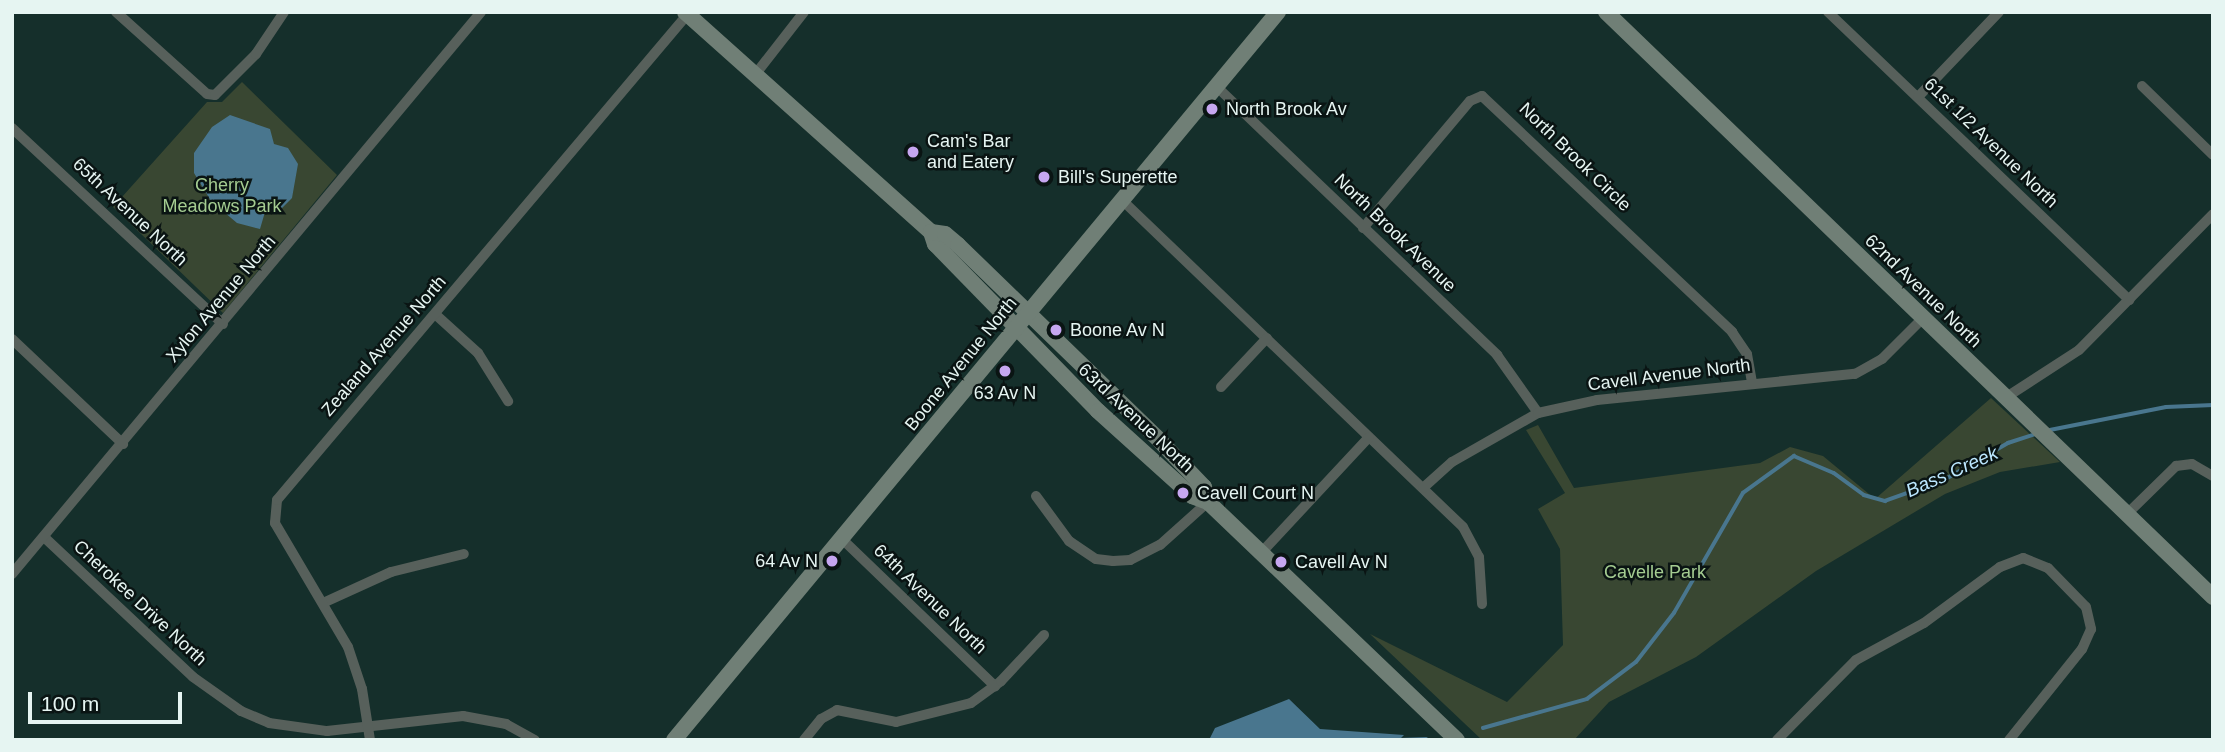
<!DOCTYPE html>
<style>
body{margin:0}
#map{position:relative;width:2225px;height:752px;overflow:hidden;background:#152f2b;font-family:Arial,sans-serif}
div>[style]{position:absolute}
[style*='--x']{left:calc(var(--x)*1px);top:calc(var(--y)*1px);width:calc(var(--w)*1px);rotate:calc(var(--a)*1deg)}
.green>*{inset:0;background:#394732}
.water>*{inset:0;background:#49768e}
.stream>*{height:3.5px;margin:-1.75px;padding:0 1.75px;transform-origin:1.75px;border-radius:1.75px;background:#49768e}
.street>*{height:10px;margin:-5px;padding:0 5px;transform-origin:5px;border-radius:5px;background:#57605b}
.secondary>*{height:16px;margin:-8px;padding:0 8px;transform-origin:8px;border-radius:8px;background:#707f76}
.dots>*{width:19px;height:19px;translate:-50% -50%;box-sizing:border-box;border:4px solid #0a1413;border-radius:50%}
span{translate:-50% -50%;white-space:nowrap;text-align:center;line-height:1.15;-webkit-text-stroke:5px #0a1413;paint-order:stroke}
.poi-label{font-size:18px;color:#e6f5f2}
.left{translate:0 -50%;text-align:left}
.right{translate:-100% -50%;text-align:right}
.street-label{font-size:18px;color:#e6f5f2}
.park-label{font-size:18px;color:#a4cc91}
.water-label{font-size:19px;color:#bce7ff;font-style:italic}
.frame{position:absolute;inset:0;border:14px solid #e6f5f2;pointer-events:none}
.scale{position:absolute;left:28px;top:692px;width:154px;height:32px;box-sizing:border-box;border:4px solid #e6f5f2;border-top:0;padding-left:9px;font-size:21px;line-height:24px;white-space:nowrap;color:#e6f5f2;-webkit-text-stroke:5px #0a1413;paint-order:stroke}
</style>
<div id="map">
<div class="green">
<div style="clip-path:polygon(242px 82px,337px 175px,223px 313px,113px 207px,207px 102px,222px 102px)"></div>
<div style="clip-path:polygon(1991px 398px,2060px 462px,2000px 472px,1945px 494px,1816px 571px,1696px 657px,1609px 702px,1574px 740px,1482px 740px,1370px 634px,1507px 702px,1563px 645px,1560px 549px,1538px 509px,1565px 493px,1526px 430px,1538px 425px,1574px 488px,1760px 463px,1790px 447px,1823px 456px,1875px 499px)"></div>
</div>
<div class="water">
<div style="clip-path:polygon(230px 115px,270px 129px,274px 144px,288px 148px,298px 164px,292px 198px,281px 209px,265px 212px,260px 229px,237px 223px,211px 201px,194px 173px,194px 153px,212px 127px)"></div>
<div style="clip-path:polygon(1289px 699px,1320px 729px,1404px 735px,1399px 740px,1209px 740px,1215px 728px)"></div>
</div>
<div class="stream">
<div style="--x:2050;--y:430;--w:118;--a:-11.2"></div>
<div style="--x:2166;--y:407;--w:47;--a:-2.4"></div>
<div style="--x:1483;--y:728;--w:108;--a:-15.6"></div>
<div style="--x:1587;--y:699;--w:61;--a:-37.1"></div>
<div style="--x:1636;--y:662;--w:62;--a:-52.2"></div>
<div style="--x:1674;--y:613;--w:138;--a:-60.1"></div>
<div style="--x:1743;--y:493;--w:63;--a:-36"></div>
<div style="--x:1794;--y:456;--w:43;--a:23"></div>
<div style="--x:1834;--y:473;--w:37;--a:36"></div>
<div style="--x:1864;--y:495;--w:22;--a:16"></div>
<div style="--x:1885;--y:501;--w:63;--a:-19.6"></div>
<div style="--x:1944;--y:480;--w:74;--a:-30"></div>
<div style="--x:2008;--y:443;--w:28;--a:-18"></div>
<div style="--x:1399;--y:740;--w:27;--a:-2"></div>
</div>
<div class="street">
<div style="--x:116;--y:12;--w:122;--a:42"></div>
<div style="--x:207;--y:94;--w:8;--a:7"></div>
<div style="--x:215;--y:95;--w:58;--a:-45"></div>
<div style="--x:256;--y:54;--w:50;--a:-56.3"></div>
<div style="--x:1828;--y:12;--w:417;--a:43.7"></div>
<div style="--x:754;--y:76;--w:81;--a:-52"></div>
<div style="--x:2142;--y:86;--w:99;--a:44.2"></div>
<div style="--x:1217;--y:87;--w:388;--a:43.7"></div>
<div style="--x:1497;--y:355;--w:71;--a:54.7"></div>
<div style="--x:1918;--y:97;--w:117;--a:-46.4"></div>
<div style="--x:12;--y:128;--w:288;--a:42.9"></div>
<div style="--x:1122;--y:200;--w:472;--a:43.8"></div>
<div style="--x:1463;--y:527;--w:34;--a:62"></div>
<div style="--x:1479;--y:557;--w:47;--a:86.3"></div>
<div style="--x:1363;--y:228;--w:166;--a:-49.9"></div>
<div style="--x:1470;--y:101;--w:13;--a:-23"></div>
<div style="--x:1482;--y:96;--w:344;--a:43.3"></div>
<div style="--x:1732;--y:332;--w:27;--a:56"></div>
<div style="--x:1747;--y:354;--w:27;--a:80"></div>
<div style="--x:435;--y:314;--w:58;--a:42.2"></div>
<div style="--x:478;--y:353;--w:57;--a:58"></div>
<div style="--x:12;--y:339;--w:153;--a:43.4"></div>
<div style="--x:1221;--y:387;--w:67;--a:-46.8"></div>
<div style="--x:2005;--y:398;--w:88;--a:-33"></div>
<div style="--x:2079;--y:350;--w:191;--a:-45.4"></div>
<div style="--x:1423;--y:488;--w:39;--a:-42"></div>
<div style="--x:1452;--y:462;--w:99;--a:-29.7"></div>
<div style="--x:1538;--y:413;--w:60;--a:-12.4"></div>
<div style="--x:1597;--y:400;--w:259;--a:-5.8"></div>
<div style="--x:1855;--y:374;--w:31;--a:-29"></div>
<div style="--x:1882;--y:359;--w:58;--a:-45"></div>
<div style="--x:1036;--y:496;--w:56;--a:53.7"></div>
<div style="--x:1069;--y:541;--w:32;--a:34"></div>
<div style="--x:1096;--y:559;--w:17;--a:7"></div>
<div style="--x:1113;--y:561;--w:17;--a:-3"></div>
<div style="--x:1130;--y:560;--w:34;--a:-27"></div>
<div style="--x:1160;--y:545;--w:64;--a:-41.9"></div>
<div style="--x:2127;--y:514;--w:69;--a:-44.4"></div>
<div style="--x:2176;--y:466;--w:16;--a:-7"></div>
<div style="--x:2192;--y:464;--w:24;--a:30"></div>
<div style="--x:44;--y:537;--w:204;--a:43.2"></div>
<div style="--x:193;--y:677;--w:59;--a:35.3"></div>
<div style="--x:241;--y:711;--w:30;--a:23"></div>
<div style="--x:269;--y:723;--w:59;--a:7.9"></div>
<div style="--x:327;--y:731;--w:137;--a:-6.3"></div>
<div style="--x:463;--y:716;--w:44;--a:10.5"></div>
<div style="--x:506;--y:724;--w:33;--a:29"></div>
<div style="--x:841;--y:538;--w:214;--a:43.9"></div>
<div style="--x:1261;--y:553;--w:158;--a:-47"></div>
<div style="--x:12;--y:574;--w:732;--a:-50.15"></div>
<div style="--x:323;--y:603;--w:75;--a:-24.5"></div>
<div style="--x:391;--y:572;--w:75;--a:-13.9"></div>
<div style="--x:370;--y:740;--w:52;--a:-98.9"></div>
<div style="--x:362;--y:689;--w:44;--a:-108.4"></div>
<div style="--x:348;--y:647;--w:144;--a:-120.5"></div>
<div style="--x:275;--y:523;--w:23;--a:-85"></div>
<div style="--x:277;--y:500;--w:635;--a:-49.79"></div>
<div style="--x:804;--y:740;--w:27;--a:-51"></div>
<div style="--x:821;--y:719;--w:18;--a:-29"></div>
<div style="--x:837;--y:710;--w:60;--a:11.5"></div>
<div style="--x:896;--y:722;--w:77;--a:-14.2"></div>
<div style="--x:971;--y:703;--w:37;--a:-36"></div>
<div style="--x:1001;--y:681;--w:63;--a:-46.9"></div>
<div style="--x:1777;--y:740;--w:112;--a:-45.4"></div>
<div style="--x:1856;--y:660;--w:77;--a:-28.6"></div>
<div style="--x:1924;--y:623;--w:94;--a:-36.4"></div>
<div style="--x:2000;--y:567;--w:25;--a:-21"></div>
<div style="--x:2023;--y:558;--w:27;--a:22"></div>
<div style="--x:2048;--y:568;--w:54;--a:45.7"></div>
<div style="--x:2086;--y:607;--w:23;--a:77"></div>
<div style="--x:2091;--y:629;--w:22;--a:114"></div>
<div style="--x:2082;--y:649;--w:117;--a:128.7"></div>
</div>
<div class="secondary">
<div style="--x:685;--y:12;--w:330;--a:41.8"></div>
<div style="--x:931;--y:232;--w:13;--a:72"></div>
<div style="--x:935;--y:244;--w:233;--a:45.7"></div>
<div style="--x:1098;--y:411;--w:127;--a:42.1"></div>
<div style="--x:1192;--y:496;--w:17;--a:21"></div>
<div style="--x:1208;--y:502;--w:344;--a:43.7"></div>
<div style="--x:1606;--y:12;--w:843;--a:43.94"></div>
<div style="--x:931;--y:232;--w:14;--a:8"></div>
<div style="--x:945;--y:234;--w:17;--a:40"></div>
<div style="--x:958;--y:245;--w:280;--a:44.1"></div>
<div style="--x:1159;--y:440;--w:65;--a:46.2"></div>
<div style="--x:1204;--y:487;--w:16;--a:75"></div>
<div style="--x:674;--y:740;--w:946;--a:-50.32"></div>
</div>
<div class="dots">
<div style="left:1212px;top:109px;background:#c6a6f0"></div>
<div style="left:913px;top:152px;background:#c6a6f0"></div>
<div style="left:1044px;top:177px;background:#c6a6f0"></div>
<div style="left:1056px;top:330px;background:#c6a6f0"></div>
<div style="left:1005px;top:371px;background:#c6a6f0"></div>
<div style="left:1183px;top:493px;background:#c6a6f0"></div>
<div style="left:832px;top:561px;background:#c6a6f0"></div>
<div style="left:1281px;top:562px;background:#c6a6f0"></div>
</div>
<div class="poi-label">
<span class="left" style="left:1226px;top:109px">North Brook Av</span>
<span class="left" style="left:927px;top:152px">Cam's Bar<br>and Eatery</span>
<span class="left" style="left:1058px;top:177px">Bill's Superette</span>
<span class="left" style="left:1070px;top:330px">Boone Av N</span>
<span style="left:1005px;top:393px">63 Av N</span>
<span class="left" style="left:1197px;top:493px">Cavell Court N</span>
<span class="right" style="left:818px;top:561px">64 Av N</span>
<span class="left" style="left:1295px;top:562px">Cavell Av N</span>
</div>
<div class="street-label">
<span style="left:1991px;top:143px;rotate:44deg">61st 1/2 Avenue North</span>
<span style="left:1575px;top:157px;rotate:44deg">North Brook Circle</span>
<span style="left:130px;top:212px;rotate:43deg">65th Avenue North</span>
<span style="left:1395px;top:233px;rotate:44deg">North Brook Avenue</span>
<span style="left:1923px;top:291px;rotate:44deg">62nd Avenue North</span>
<span style="left:221px;top:299px;rotate:-50deg">Xylon Avenue North</span>
<span style="left:384px;top:346px;rotate:-49deg">Zealand Avenue North</span>
<span style="left:961px;top:364px;rotate:-51deg">Boone Avenue North</span>
<span style="left:1669px;top:375px;rotate:-7deg">Cavell Avenue North</span>
<span style="left:1136px;top:418px;rotate:43deg">63rd Avenue North</span>
<span style="left:930px;top:599px;rotate:44deg">64th Avenue North</span>
<span style="left:140px;top:603px;rotate:43deg">Cherokee Drive North</span>
</div>
<div class="park-label">
<span style="left:222px;top:196px">Cherry<br>Meadows Park</span>
<span style="left:1655px;top:572px">Cavelle Park</span>
</div>
<div class="water-label">
<span style="left:1952px;top:472px;rotate:-24deg">Bass Creek</span>
</div>
<div class="frame"></div>
<div class="scale">100 m</div>
</div>
